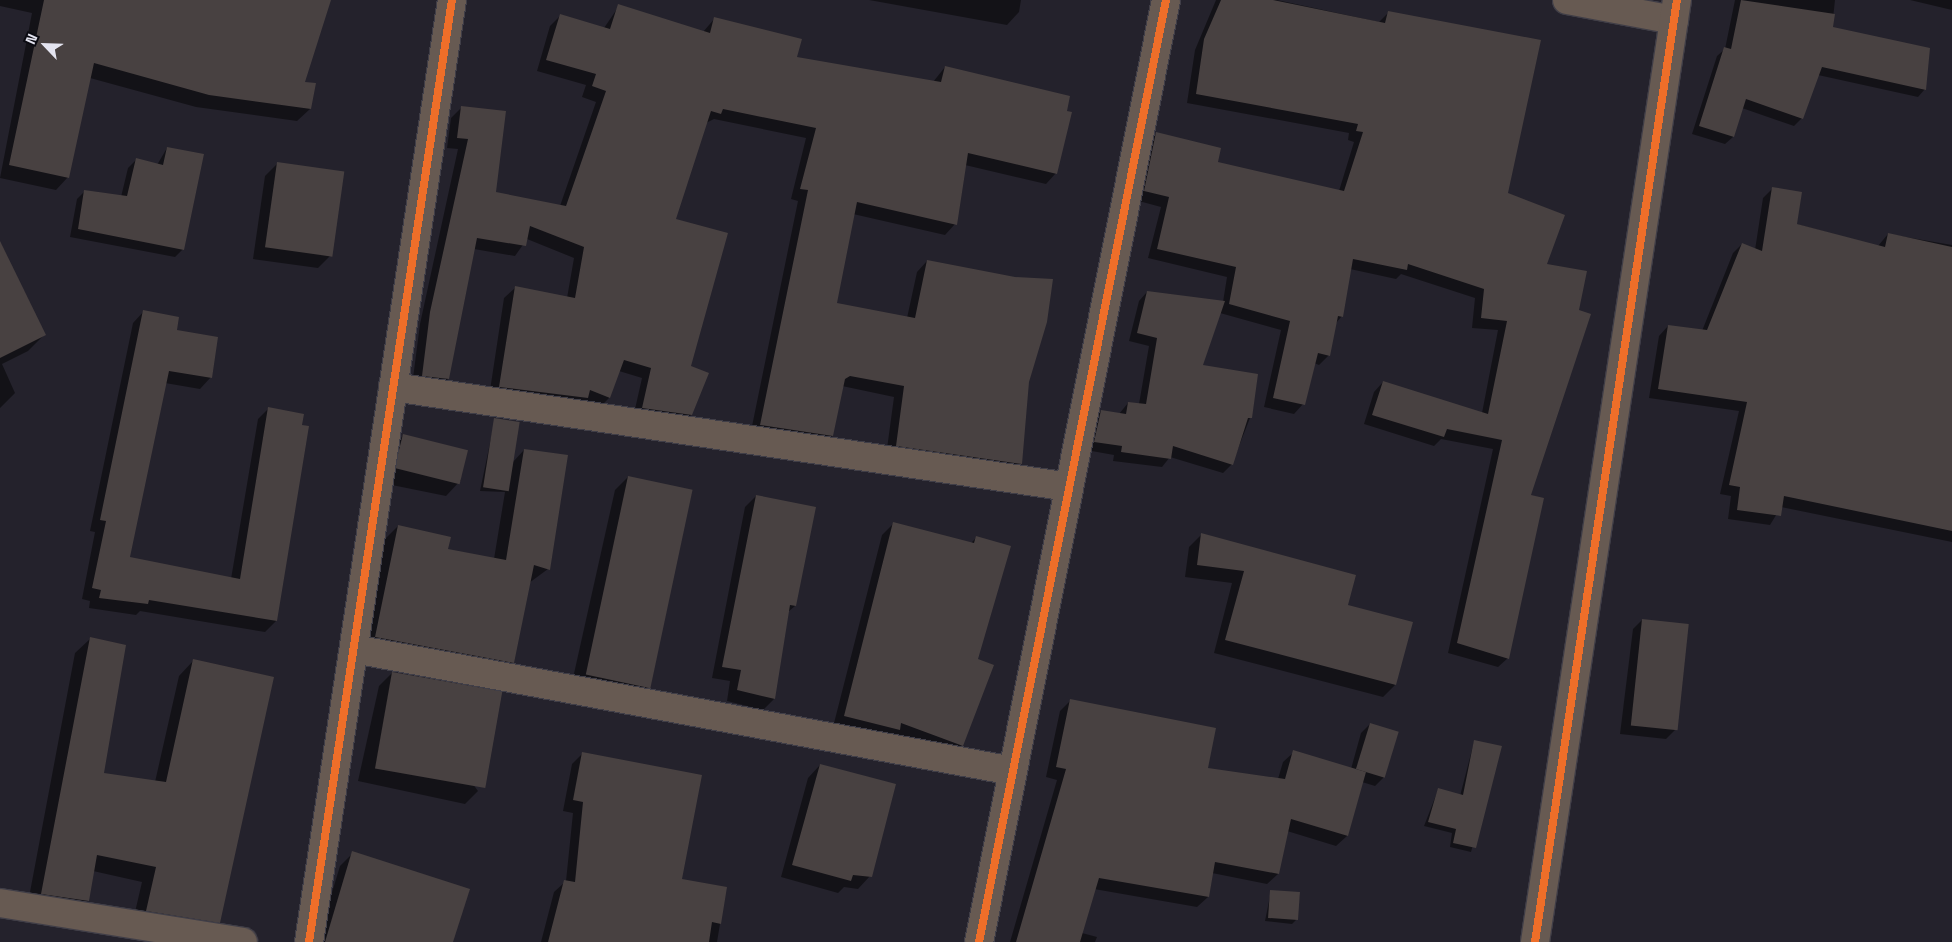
<!DOCTYPE html>
<style>
body{margin:0}
#map{position:relative;width:1952px;height:942px;overflow:hidden;background:#24222c;font-family:"Space Grotesk",sans-serif}
div>[style]{position:absolute}
[style*='--x']{left:calc(var(--x)*1px);top:calc(var(--y)*1px);width:calc(var(--w)*1px);rotate:calc(var(--a)*1deg)}
.shadow>*{inset:0;background:#0007}
.building>*{inset:0;background:#484141;transform-origin:0 0}
.roads{filter:drop-shadow(1px 0 #403e47) drop-shadow(-1px 0 #403e47) drop-shadow(0 1px #403e47) drop-shadow(0 -1px #403e47)}
.street>*{height:28px;margin:-14px;padding:0 14px;transform-origin:14px;border-radius:14px;background:#675a52}
.cycleway>*{height:8px;margin:-4px;padding:0 4px;transform-origin:4px;border-radius:4px;background:#ee6e29}
span{translate:-50% -50%;white-space:nowrap;text-align:center;line-height:1.15;-webkit-text-stroke:4px #0a0a11;paint-order:stroke}
.north{position:absolute;left:20px;top:20px;width:50px;height:50px;-webkit-text-stroke:4px #0a0a11;paint-order:stroke;rotate:294deg;font-size:14px;font-weight:700;line-height:20px;text-align:center;color:#e4e4f0}
.north::after{content:'';display:block;margin:auto;width:18px;height:22px;background:#e4e4f0;clip-path:polygon(50% 0,100% 100%,50% 72%,0 100%)}
</style>
<div id="map">
<div class="shadow">
<div style="clip-path:polygon(0 0,330px 0,303px 83px,310px 109px,297px 121px,196px 107px,90px 78px,68px 177px,56px 190px,0 178px,32px 13px,0 6px)"></div>
<div style="clip-path:polygon(869px 0,1021px 0,1019px 12px,1007px 25px)"></div>
<div style="clip-path:polygon(1216px 0,1277px 0,1379px 22px,1389px 12px,1507px 194px,1545px 265px,1530px 496px,1508px 658px,1498px 667px,1448px 653px,1493px 449px,1441px 439px,1434px 446px,1364px 424px,1374px 392px,1383px 382px,1482px 413px,1498px 330px,1472px 328px,1475px 298px,1401px 274px,1396px 279px,1350px 269px,1342px 316px,1336px 323px,1329px 355px,1319px 365px,1314px 363px,1303px 404px,1294px 414px,1264px 407px,1281px 330px,1220px 313px,1201px 366px,1250px 418px,1232px 464px,1223px 473px,1170px 457px,1162px 467px,1113px 461px,1114px 455px,1086px 450px,1092px 420px,1101px 411px,1119px 414px,1128px 403px,1139px 404px,1149px 346px,1129px 341px,1139px 301px,1147px 292px,1223px 302px,1227px 277px,1148px 258px,1161px 207px,1135px 200px,1147px 143px,1156px 134px,1217px 163px,1339px 191px,1354px 142px,1348px 140px,1349px 133px,1187px 103px,1195px 50px)"></div>
<div style="clip-path:polygon(1735px 0,1835px 0,1832px 28px,1925px 89px,1918px 97px,1818px 75px,1802px 118px,1794px 126px,1742px 108px,1733px 137px,1725px 144px,1692px 134px,1717px 56px,1725px 49px)"></div>
<div style="clip-path:polygon(1910px 0,1952px 0,1952px 10px)"></div>
<div style="clip-path:polygon(619px 6px,703px 32px,715px 18px,796px 58px,933px 82px,945px 67px,1056px 173px,1046px 184px,965px 165px,955px 224px,945px 235px,853px 214px,835px 304px,907px 318px,917px 272px,927px 261px,1028px 382px,1021px 464px,1010px 474px,886px 456px,894px 397px,842px 386px,832px 436px,821px 446px,750px 436px,798px 201px,791px 199px,806px 138px,714px 119px,706px 123px,675px 220px,690px 367px,691px 415px,680px 425px,633px 418px,642px 378px,619px 371px,609px 398px,599px 408px,489px 397px,504px 298px,515px 288px,567px 298px,574px 258px,527px 239px,515px 256px,474px 249px,448px 379px,437px 390px,412px 386px,420px 324px,458px 149px,447px 148px,451px 118px,462px 107px,494px 193px,560px 206px,596px 102px,582px 97px,586px 85px,537px 71px,550px 26px,560px 16px,604px 28px)"></div>
<div style="clip-path:polygon(167px 148px,183px 249px,175px 257px,70px 237px,77px 199px,85px 191px,121px 197px,128px 168px,136px 160px,157px 165px)"></div>
<div style="clip-path:polygon(278px 163px,331px 255px,318px 268px,253px 259px,265px 176px)"></div>
<div style="clip-path:polygon(1772px 189px,1796px 224px,1878px 246px,1888px 234px,1952px 245px,1952px 542px,1781px 507px,1770px 525px,1728px 519px,1731px 496px,1720px 494px,1739px 411px,1649px 398px,1659px 336px,1668px 326px,1702px 331px,1733px 253px,1742px 244px,1755px 250px,1763px 198px)"></div>
<div style="clip-path:polygon(0 244px,44px 335px,28px 351px,2px 364px,15px 393px,0 408px)"></div>
<div style="clip-path:polygon(144px 311px,175px 332px,211px 377px,200px 389px,165px 383px,129px 558px,231px 579px,258px 419px,269px 408px,276px 621px,265px 632px,140px 611px,136px 615px,89px 608px,90px 601px,82px 599px,95px 532px,90px 531px,133px 323px)"></div>
<div style="clip-path:polygon(495px 419px,512px 463px,524px 450px,548px 569px,529px 583px,513px 662px,498px 677px,361px 652px,383px 541px,398px 526px,447px 550px,494px 559px,505px 492px,480px 491px)"></div>
<div style="clip-path:polygon(404px 435px,461px 480px,446px 496px,382px 483px,388px 451px)"></div>
<div style="clip-path:polygon(628px 477px,647px 687px,634px 700px,571px 687px,615px 490px)"></div>
<div style="clip-path:polygon(756px 496px,795px 606px,788px 612px,774px 699px,763px 710px,727px 701px,730px 681px,712px 678px,745px 507px)"></div>
<div style="clip-path:polygon(893px 524px,971px 543px,977px 537px,977px 660px,962px 745px,951px 757px,833px 727px,882px 535px)"></div>
<div style="clip-path:polygon(1201px 535px,1347px 606px,1395px 685px,1383px 697px,1214px 653px,1232px 583px,1185px 577px,1189px 547px)"></div>
<div style="clip-path:polygon(1642px 620px,1675px 730px,1666px 739px,1620px 734px,1633px 629px)"></div>
<div style="clip-path:polygon(90px 639px,102px 774px,155px 782px,179px 676px,193px 661px,219px 922px,204px 937px,132px 925px,142px 882px,93px 871px,88px 901px,73px 916px,27px 908px,75px 653px)"></div>
<div style="clip-path:polygon(392px 673px,478px 791px,465px 804px,358px 781px,379px 686px)"></div>
<div style="clip-path:polygon(1071px 700px,1206px 769px,1278px 779px,1283px 762px,1294px 752px,1351px 769px,1361px 733px,1370px 724px,1384px 777px,1375px 786px,1362px 782px,1347px 836px,1336px 846px,1287px 831px,1278px 874px,1267px 884px,1212px 873px,1208px 897px,1197px 907px,1094px 889px,1082px 933px,1097px 937px,1095px 942px,1010px 942px,1057px 780px,1046px 777px,1060px 711px)"></div>
<div style="clip-path:polygon(1474px 742px,1500px 747px,1471px 852px,1450px 847px,1452px 833px,1424px 826px,1438px 790px,1460px 796px)"></div>
<div style="clip-path:polygon(582px 754px,624px 942px,541px 942px,554px 892px,566px 881px,573px 813px,563px 811px,572px 764px)"></div>
<div style="clip-path:polygon(820px 765px,870px 876px,858px 889px,844px 887px,838px 893px,781px 877px,808px 778px)"></div>
<div style="clip-path:polygon(353px 853px,452px 942px,317px 942px,340px 866px)"></div>
<div style="clip-path:polygon(726px 888px,717px 942px,668px 942px)"></div>
<div style="clip-path:polygon(1271px 891px,1296px 920px,1292px 924px,1265px 921px)"></div>
</div>
<div class="building">
<div style="clip-path:polygon(44px 0,331px 0,305px 82px,316px 83px,311px 109px,209px 95px,94px 63px,69px 178px,9px 165px)"></div>
<div style="clip-path:polygon(1221px 0,1273px 0,1385px 23px,1388px 11px,1541px 40px,1508px 193px,1565px 215px,1547px 264px,1587px 271px,1579px 310px,1591px 314px,1531px 495px,1544px 498px,1509px 659px,1457px 643px,1502px 440px,1447px 429px,1444px 437px,1372px 415px,1383px 381px,1488px 414px,1507px 321px,1481px 318px,1484px 289px,1408px 264px,1407px 270px,1353px 259px,1343px 317px,1338px 316px,1330px 356px,1318px 353px,1305px 405px,1273px 398px,1290px 321px,1229px 304px,1236px 267px,1157px 249px,1169px 197px,1144px 191px,1156px 132px,1221px 148px,1218px 162px,1344px 191px,1363px 132px,1356px 131px,1358px 124px,1196px 94px,1204px 39px)"></div>
<div style="clip-path:polygon(1741px 0,1835px 14px,1833px 27px,1930px 48px,1926px 90px,1822px 67px,1803px 119px,1746px 99px,1734px 137px,1699px 126px,1724px 47px,1731px 49px)"></div>
<div style="clip-path:polygon(618px 4px,710px 33px,714px 17px,802px 39px,797px 57px,941px 82px,945px 66px,1070px 96px,1067px 111px,1072px 112px,1057px 174px,968px 153px,957px 225px,857px 202px,837px 303px,915px 318px,927px 260px,1015px 277px,1053px 279px,1047px 322px,1029px 382px,1022px 464px,896px 446px,904px 386px,850px 376px,845px 379px,833px 436px,760px 425px,808px 190px,800px 189px,816px 128px,723px 109px,721px 114px,711px 111px,676px 219px,728px 233px,691px 366px,709px 373px,692px 415px,642px 408px,651px 368px,624px 360px,610px 398px,590px 390px,588px 398px,499px 387px,515px 286px,575px 298px,584px 247px,530px 226px,526px 246px,477px 238px,449px 379px,422px 376px,430px 312px,468px 139px,457px 138px,461px 106px,506px 111px,496px 192px,566px 206px,606px 91px,592px 86px,596px 74px,546px 60px,560px 14px,610px 29px)"></div>
<div style="clip-path:polygon(167px 147px,204px 154px,184px 250px,78px 229px,84px 190px,127px 196px,136px 158px,163px 165px)"></div>
<div style="left:277px;top:162px;width:68px;height:86px;rotate:8deg"></div>
<div style="clip-path:polygon(1772px 187px,1802px 192px,1797px 224px,1885px 247px,1888px 233px,1952px 247px,1952px 531px,1784px 496px,1781px 516px,1737px 510px,1740px 487px,1729px 485px,1747px 402px,1658px 389px,1668px 325px,1707px 330px,1742px 243px,1762px 251px)"></div>
<div style="clip-path:polygon(0 241px,46px 335px,0 358px)"></div>
<div style="clip-path:polygon(1147px 291px,1225px 301px,1203px 365px,1258px 374px,1252px 418px,1248px 418px,1233px 465px,1173px 446px,1171px 459px,1121px 452px,1122px 446px,1094px 442px,1101px 410px,1126px 414px,1128px 402px,1146px 404px,1157px 338px,1137px 333px)"></div>
<div style="clip-path:polygon(143px 310px,179px 317px,177px 330px,218px 337px,212px 378px,169px 371px,130px 557px,240px 579px,268px 407px,304px 414px,302px 425px,309px 426px,277px 621px,149px 600px,148px 604px,99px 598px,101px 590px,92px 588px,106px 521px,100px 520px)"></div>
<div style="left:494px;top:418px;width:26px;height:70px;rotate:9deg"></div>
<div style="left:403px;top:434px;width:67px;height:35px;rotate:14deg"></div>
<div style="clip-path:polygon(524px 449px,568px 455px,550px 570px,534px 565px,514px 663px,375px 637px,398px 525px,451px 537px,448px 549px,506px 560px)"></div>
<div style="left:628px;top:476px;width:66px;height:203px;rotate:12deg"></div>
<div style="clip-path:polygon(756px 495px,816px 507px,796px 606px,790px 605px,775px 699px,737px 690px,741px 670px,722px 667px)"></div>
<div style="clip-path:polygon(893px 522px,974px 543px,976px 536px,1011px 546px,978px 659px,994px 665px,963px 746px,901px 723px,900px 730px,844px 716px)"></div>
<div style="clip-path:polygon(1201px 533px,1356px 575px,1348px 605px,1413px 622px,1396px 685px,1225px 640px,1244px 571px,1197px 565px)"></div>
<div style="left:1642px;top:619px;width:47px;height:107px;rotate:6deg"></div>
<div style="clip-path:polygon(90px 637px,126px 645px,104px 773px,166px 782px,193px 659px,274px 677px,220px 923px,146px 911px,156px 867px,97px 855px,89px 901px,41px 894px)"></div>
<div style="left:392px;top:672px;width:112px;height:98px;rotate:10deg"></div>
<div style="clip-path:polygon(1070px 699px,1216px 728px,1208px 768px,1285px 779px,1293px 750px,1366px 772px,1348px 836px,1291px 819px,1279px 874px,1215px 862px,1209px 897px,1099px 878px,1080px 942px,1016px 942px,1066px 769px,1056px 767px)"></div>
<div style="left:1370px;top:723px;width:30px;height:48px;rotate:17deg"></div>
<div style="clip-path:polygon(1474px 740px,1502px 746px,1476px 848px,1453px 843px,1456px 829px,1428px 822px,1438px 788px,1463px 795px)"></div>
<div style="clip-path:polygon(582px 752px,702px 775px,682px 879px,727px 887px,721px 924px,712px 922px,709px 942px,548px 942px,564px 880px,575px 882px,583px 802px,573px 800px)"></div>
<div style="clip-path:polygon(820px 764px,896px 784px,872px 877px,853px 875px,851px 881px,792px 865px)"></div>
<div style="clip-path:polygon(352px 851px,470px 889px,453px 942px,325px 942px)"></div>
<div style="left:1270px;top:890px;width:30px;height:28px;rotate:4deg"></div>
</div>
<div class="roads">
<div class="street">
<div style="--x:1567;--y:0;--w:109;--a:10.6"></div>
<div style="--x:393;--y:387;--w:683;--a:8.41"></div>
<div style="--x:354;--y:649;--w:670;--a:10.49"></div>
<div style="--x:0;--y:903;--w:246;--a:9.1"></div>
<div style="--x:309;--y:942;--w:953;--a:-81.37"></div>
<div style="--x:979;--y:942;--w:960;--a:-78.77"></div>
<div style="--x:1535;--y:942;--w:953;--a:-81.43"></div>
</div>
</div>
<div class="cycleway">
<div style="--x:309;--y:942;--w:953;--a:-81.37"></div>
<div style="--x:979;--y:942;--w:960;--a:-78.77"></div>
<div style="--x:1535;--y:942;--w:953;--a:-81.43"></div>
</div>
<div class="north">N</div>
</div>
